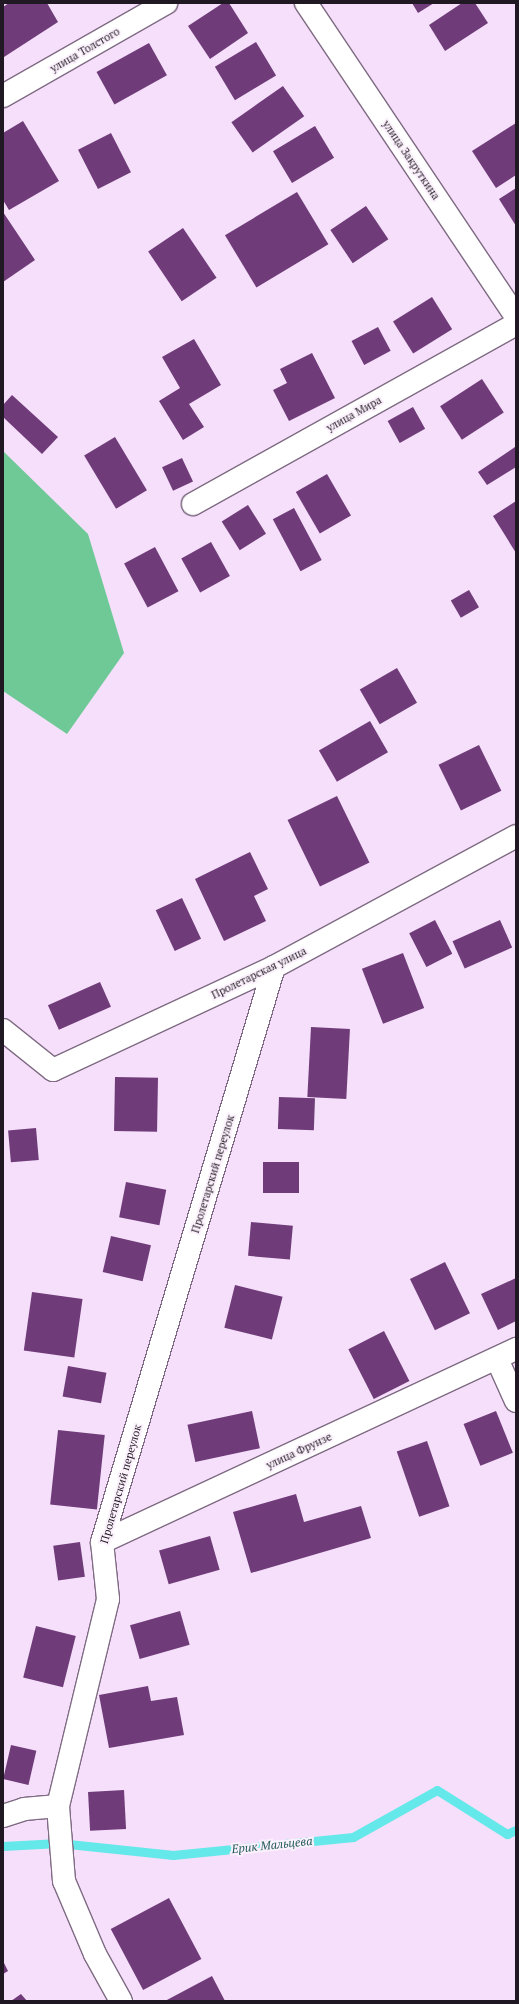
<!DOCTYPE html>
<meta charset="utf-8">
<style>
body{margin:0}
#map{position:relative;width:519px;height:2004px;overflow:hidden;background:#f5dffa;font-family:"PT Serif",serif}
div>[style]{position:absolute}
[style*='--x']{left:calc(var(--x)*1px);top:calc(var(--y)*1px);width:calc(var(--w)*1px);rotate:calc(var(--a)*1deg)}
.forest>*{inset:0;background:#6ec997}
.stream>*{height:9px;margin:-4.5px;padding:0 4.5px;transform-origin:4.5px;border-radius:4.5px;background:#64e8e9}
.building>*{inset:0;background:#6f3b79;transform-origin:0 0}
.roads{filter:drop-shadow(1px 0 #7f6b83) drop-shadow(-1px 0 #7f6b83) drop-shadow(0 1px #7f6b83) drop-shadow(0 -1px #7f6b83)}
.minor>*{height:22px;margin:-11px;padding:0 11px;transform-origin:11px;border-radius:11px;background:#fff}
span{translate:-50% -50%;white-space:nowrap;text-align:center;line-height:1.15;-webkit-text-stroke:4px #fbf1fc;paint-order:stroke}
.street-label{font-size:11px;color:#201822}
.water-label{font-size:12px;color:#225a5b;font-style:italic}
.frame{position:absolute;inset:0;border:4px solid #201822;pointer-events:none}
</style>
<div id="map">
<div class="forest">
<div style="clip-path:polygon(3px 451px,88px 534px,124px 653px,67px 734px,3px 691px)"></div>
</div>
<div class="stream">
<div style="--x:3;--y:1846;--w:56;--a:-3.1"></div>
<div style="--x:59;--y:1843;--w:115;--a:6"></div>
<div style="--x:173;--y:1855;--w:181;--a:-5.7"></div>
<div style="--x:353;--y:1837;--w:96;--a:-29.2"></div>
<div style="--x:437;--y:1790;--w:83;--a:32.2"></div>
<div style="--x:507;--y:1834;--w:10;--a:-24"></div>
</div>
<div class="building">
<div style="clip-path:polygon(9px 3px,47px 3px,58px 22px,4px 57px,3px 7px)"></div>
<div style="clip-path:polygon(223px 3px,229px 3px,248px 33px,210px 59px,188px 26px)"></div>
<div style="clip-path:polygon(412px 3px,434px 3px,418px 13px)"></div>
<div style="clip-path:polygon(462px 3px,475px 3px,488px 23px,445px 51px,429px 25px)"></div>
<div style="left:256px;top:42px;width:39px;height:48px;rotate:59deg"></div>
<div style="left:149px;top:43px;width:37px;height:60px;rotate:61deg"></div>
<div style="left:283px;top:86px;width:37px;height:63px;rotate:55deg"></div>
<div style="clip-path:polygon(23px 121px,59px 181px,9px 210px,3px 200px,3px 133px)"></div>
<div style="clip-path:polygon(516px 123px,516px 175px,496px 188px,472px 151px)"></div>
<div style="left:315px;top:126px;width:37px;height:49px;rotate:59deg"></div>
<div style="left:111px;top:133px;width:44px;height:37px;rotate:63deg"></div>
<div style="clip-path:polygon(516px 188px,516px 226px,499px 199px)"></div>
<div style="left:297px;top:192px;width:61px;height:84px;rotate:59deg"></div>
<div style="left:366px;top:206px;width:40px;height:43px;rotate:56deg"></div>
<div style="clip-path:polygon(3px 212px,35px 260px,3px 282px)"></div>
<div style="left:183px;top:228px;width:60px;height:42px;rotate:56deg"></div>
<div style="left:432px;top:297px;width:38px;height:46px;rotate:58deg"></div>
<div style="left:378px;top:327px;width:27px;height:30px;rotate:62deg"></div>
<div style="clip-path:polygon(194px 339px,221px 385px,189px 404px,204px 427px,183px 440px,159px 401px,180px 388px,162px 357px)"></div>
<div style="clip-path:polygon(312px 353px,335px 398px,289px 421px,273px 390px,287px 383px,280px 369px)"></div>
<div style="left:482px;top:379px;width:40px;height:50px;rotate:57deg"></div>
<div style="clip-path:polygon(12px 395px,58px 437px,42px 454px,3px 417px,3px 405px)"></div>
<div style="left:413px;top:407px;width:25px;height:29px;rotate:61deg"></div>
<div style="left:115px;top:437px;width:62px;height:36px;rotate:59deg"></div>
<div style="clip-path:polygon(515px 447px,516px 467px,487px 485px,478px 472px)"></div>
<div style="left:182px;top:458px;width:26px;height:22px;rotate:65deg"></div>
<div style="left:327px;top:474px;width:48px;height:36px;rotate:60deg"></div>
<div style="clip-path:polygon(516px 501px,516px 553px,493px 516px)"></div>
<div style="left:248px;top:505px;width:34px;height:31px;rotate:58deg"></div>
<div style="left:294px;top:508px;width:59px;height:24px;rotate:62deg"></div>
<div style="left:211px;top:542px;width:39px;height:34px;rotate:61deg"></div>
<div style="left:155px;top:547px;width:50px;height:35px;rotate:62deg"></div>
<div style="left:469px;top:590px;width:20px;height:21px;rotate:60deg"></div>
<div style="left:397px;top:668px;width:40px;height:43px;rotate:60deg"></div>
<div style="left:370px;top:721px;width:36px;height:59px;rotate:60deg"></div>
<div style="left:479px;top:745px;width:51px;height:45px;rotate:64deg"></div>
<div style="left:337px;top:796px;width:74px;height:55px;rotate:64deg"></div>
<div style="clip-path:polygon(250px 852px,268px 889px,254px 896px,266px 921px,224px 941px,195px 879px)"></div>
<div style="left:182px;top:898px;width:45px;height:29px;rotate:65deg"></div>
<div style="left:435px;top:920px;width:38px;height:29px;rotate:63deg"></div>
<div style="left:500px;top:920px;width:30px;height:52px;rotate:66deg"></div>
<div style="left:403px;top:953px;width:59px;height:44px;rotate:69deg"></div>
<div style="left:100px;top:982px;width:27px;height:57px;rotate:66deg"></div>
<div style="left:311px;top:1027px;width:39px;height:70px;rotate:3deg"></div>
<div style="left:115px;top:1077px;width:43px;height:54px;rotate:1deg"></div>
<div style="left:279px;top:1097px;width:36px;height:32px;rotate:2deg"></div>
<div style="left:36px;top:1128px;width:32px;height:28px;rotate:85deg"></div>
<div style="left:263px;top:1162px;width:36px;height:31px"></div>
<div style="left:126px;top:1182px;width:41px;height:36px;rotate:11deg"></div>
<div style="left:251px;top:1222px;width:42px;height:34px;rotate:5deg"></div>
<div style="left:111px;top:1236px;width:41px;height:37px;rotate:13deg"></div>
<div style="left:445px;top:1262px;width:57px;height:39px;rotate:64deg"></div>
<div style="clip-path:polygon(516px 1278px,516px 1321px,498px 1330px,481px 1294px)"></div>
<div style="left:235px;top:1285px;width:49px;height:44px;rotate:14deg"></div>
<div style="left:32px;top:1292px;width:51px;height:59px;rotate:8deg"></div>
<div style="left:384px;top:1331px;width:56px;height:40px;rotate:63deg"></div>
<div style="left:68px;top:1366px;width:39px;height:31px;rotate:10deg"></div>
<div style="left:252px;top:1411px;width:38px;height:66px;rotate:78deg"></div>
<div style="left:496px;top:1411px;width:45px;height:35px;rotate:68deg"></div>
<div style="left:58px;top:1430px;width:47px;height:75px;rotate:6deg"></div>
<div style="left:427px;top:1441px;width:69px;height:32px;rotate:71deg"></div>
<div style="clip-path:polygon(296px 1494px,304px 1522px,361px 1506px,371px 1538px,251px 1573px,233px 1512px)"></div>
<div style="left:210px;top:1536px;width:35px;height:53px;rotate:74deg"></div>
<div style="left:80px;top:1542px;width:35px;height:27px;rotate:82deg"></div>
<div style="left:180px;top:1611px;width:35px;height:52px;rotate:74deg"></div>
<div style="left:36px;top:1626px;width:41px;height:53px;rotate:14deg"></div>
<div style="clip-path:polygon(148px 1686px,151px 1701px,177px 1697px,184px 1735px,109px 1748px,99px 1695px)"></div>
<div style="left:11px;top:1745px;width:26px;height:35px;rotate:13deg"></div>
<div style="left:124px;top:1790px;width:39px;height:36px;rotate:87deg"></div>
<div style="left:169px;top:1898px;width:69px;height:66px;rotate:62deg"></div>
<div style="clip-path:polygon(3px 1961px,8px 1971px,3px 1974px)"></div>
<div style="clip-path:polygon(212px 1976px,225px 2001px,165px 2001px)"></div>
<div style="clip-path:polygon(21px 1994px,27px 2001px,11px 2001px)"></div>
</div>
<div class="roads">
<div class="minor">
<div style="--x:306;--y:3;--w:378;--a:56.2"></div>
<div style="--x:3;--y:96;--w:188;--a:-29.7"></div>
<div style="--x:193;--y:504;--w:370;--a:-29.1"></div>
<div style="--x:3;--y:1030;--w:64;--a:38.7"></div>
<div style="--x:53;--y:1070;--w:244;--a:-25"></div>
<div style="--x:274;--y:967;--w:275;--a:-28.4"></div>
<div style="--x:497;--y:1359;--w:46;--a:65.7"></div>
<div style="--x:102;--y:1542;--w:457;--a:-25"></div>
<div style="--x:3;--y:1816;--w:22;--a:-18"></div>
<div style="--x:24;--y:1809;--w:34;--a:-5"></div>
<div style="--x:121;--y:2001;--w:54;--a:-119"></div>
<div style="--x:95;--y:1954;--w:79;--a:-113"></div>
<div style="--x:64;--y:1881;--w:75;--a:-94.6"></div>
<div style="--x:58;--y:1806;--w:213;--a:-76.4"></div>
<div style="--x:108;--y:1599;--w:57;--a:-96"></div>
<div style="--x:102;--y:1542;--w:600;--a:-73.35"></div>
</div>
</div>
<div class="street-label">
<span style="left:85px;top:50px;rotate:-30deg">улица Толстого</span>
<span style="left:411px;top:160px;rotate:56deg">улица Закруткина</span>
<span style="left:354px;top:414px;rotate:-29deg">улица Мира</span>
<span style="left:259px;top:973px;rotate:-26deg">Пролетарская улица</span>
<span style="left:213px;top:1174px;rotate:-73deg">Пролетарский переулок</span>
<span style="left:299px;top:1451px;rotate:-25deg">улица Фрунзе</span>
<span style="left:121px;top:1484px;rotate:-74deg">Пролетарский переулок</span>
</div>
<div class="water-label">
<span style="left:272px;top:1845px;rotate:-6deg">Ерик Мальцева</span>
</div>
<div class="frame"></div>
</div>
